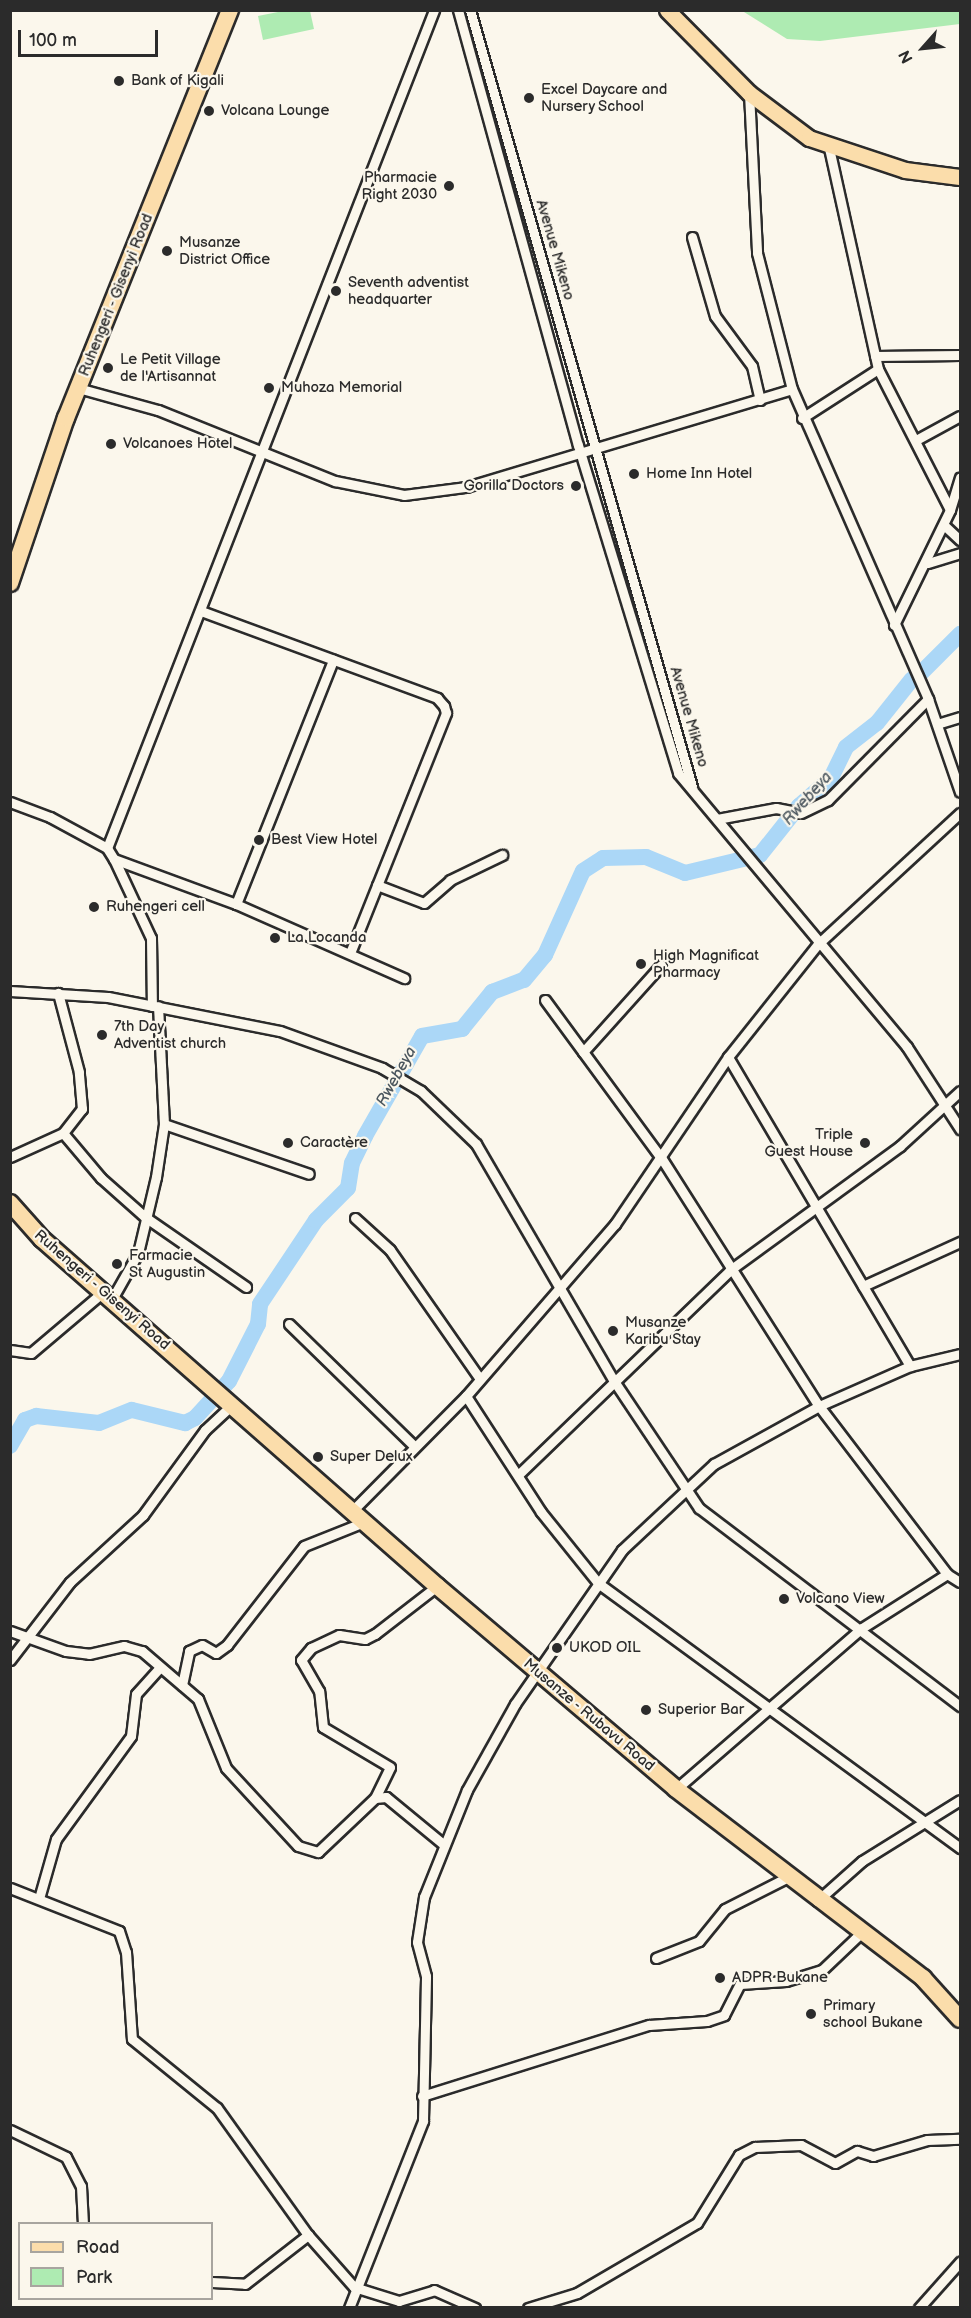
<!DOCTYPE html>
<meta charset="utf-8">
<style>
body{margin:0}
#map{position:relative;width:971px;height:2318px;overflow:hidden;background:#fbf7ec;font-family:"Balsamiq Sans",sans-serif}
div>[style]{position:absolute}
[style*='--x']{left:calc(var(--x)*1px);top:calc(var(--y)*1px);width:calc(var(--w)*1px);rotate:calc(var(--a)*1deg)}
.green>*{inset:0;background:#aeebb2}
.river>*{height:16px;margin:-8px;padding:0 8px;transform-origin:8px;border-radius:8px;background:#abd7f7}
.roads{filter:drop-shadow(2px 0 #2b2b2b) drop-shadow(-2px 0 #2b2b2b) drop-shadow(0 2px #2b2b2b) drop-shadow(0 -2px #2b2b2b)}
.street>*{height:9px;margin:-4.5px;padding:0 4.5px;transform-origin:4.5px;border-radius:4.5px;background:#fbf7ec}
.primary>*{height:15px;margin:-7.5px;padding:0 7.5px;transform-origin:7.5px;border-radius:7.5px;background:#fbddab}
.highway>*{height:16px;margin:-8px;padding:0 8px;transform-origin:8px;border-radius:8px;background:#fbddab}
.dots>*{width:16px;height:16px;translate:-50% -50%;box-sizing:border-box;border:3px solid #fbf7ec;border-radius:50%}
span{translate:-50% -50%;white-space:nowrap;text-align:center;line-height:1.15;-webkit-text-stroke:4.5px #fbf7ec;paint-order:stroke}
.poi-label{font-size:15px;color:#2b2b2b}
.left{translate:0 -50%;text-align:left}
.right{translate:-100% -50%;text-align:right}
.street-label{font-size:15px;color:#2b2b2b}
.water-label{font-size:16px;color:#4b565e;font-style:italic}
.frame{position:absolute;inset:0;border:12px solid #2b2b2b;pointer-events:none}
.legend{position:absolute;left:18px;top:2222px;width:195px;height:78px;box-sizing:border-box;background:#fbf7ec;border:2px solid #a8a59f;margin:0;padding:8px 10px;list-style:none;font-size:18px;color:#2b2b2b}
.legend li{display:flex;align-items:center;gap:12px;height:30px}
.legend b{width:30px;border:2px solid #a8a59f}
.north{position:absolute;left:893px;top:18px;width:60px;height:60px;-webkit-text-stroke:4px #fbf7ec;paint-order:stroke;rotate:243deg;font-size:16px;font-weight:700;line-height:24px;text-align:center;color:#2b2b2b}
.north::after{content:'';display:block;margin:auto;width:21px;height:27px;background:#2b2b2b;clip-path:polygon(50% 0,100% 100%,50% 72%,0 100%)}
.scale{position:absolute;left:18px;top:30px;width:140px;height:27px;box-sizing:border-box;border:3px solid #2b2b2b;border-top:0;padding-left:8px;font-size:18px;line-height:21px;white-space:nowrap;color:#2b2b2b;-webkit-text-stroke:4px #fbf7ec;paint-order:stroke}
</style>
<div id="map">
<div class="green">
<div style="clip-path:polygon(283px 11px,310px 11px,314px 29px,263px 40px,258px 16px)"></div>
<div style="clip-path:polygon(960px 11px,960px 24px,820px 41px,787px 39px,744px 12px)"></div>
</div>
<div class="river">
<div style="--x:922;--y:672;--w:54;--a:-45"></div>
<div style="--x:10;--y:1446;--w:30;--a:-60"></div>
<div style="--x:25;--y:1420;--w:12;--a:-20"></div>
<div style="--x:36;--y:1416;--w:63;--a:6.3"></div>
<div style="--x:99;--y:1423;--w:35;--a:-22"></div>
<div style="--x:132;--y:1410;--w:55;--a:13.8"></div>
<div style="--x:185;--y:1423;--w:11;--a:-27"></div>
<div style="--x:195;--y:1418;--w:50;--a:-47.4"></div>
<div style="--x:229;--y:1381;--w:64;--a:-63"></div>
<div style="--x:258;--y:1324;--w:20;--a:-84"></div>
<div style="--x:260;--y:1304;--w:101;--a:-56.3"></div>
<div style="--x:316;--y:1220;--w:45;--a:-45"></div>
<div style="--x:348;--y:1188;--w:25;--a:-81"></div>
<div style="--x:352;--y:1163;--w:30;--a:-64"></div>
<div style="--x:365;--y:1136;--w:115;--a:-60.3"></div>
<div style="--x:422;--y:1036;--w:41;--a:-9.9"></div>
<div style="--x:462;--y:1029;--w:48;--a:-51"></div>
<div style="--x:492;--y:992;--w:34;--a:-21"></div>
<div style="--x:524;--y:980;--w:33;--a:-50"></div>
<div style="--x:545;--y:955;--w:92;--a:-65.7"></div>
<div style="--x:583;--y:871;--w:24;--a:-33"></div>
<div style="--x:603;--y:858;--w:43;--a:-1.3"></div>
<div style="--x:646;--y:857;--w:42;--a:22.3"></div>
<div style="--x:685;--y:873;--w:77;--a:-13.5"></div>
<div style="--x:760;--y:855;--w:63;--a:-51.5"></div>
<div style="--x:799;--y:806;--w:43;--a:-41.2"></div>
<div style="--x:831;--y:778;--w:34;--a:-64"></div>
<div style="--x:846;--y:747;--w:39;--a:-38"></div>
<div style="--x:877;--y:723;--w:56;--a:-51.5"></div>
</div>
<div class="roads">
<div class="street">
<div style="--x:458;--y:10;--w:451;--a:74.6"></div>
<div style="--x:578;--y:445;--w:343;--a:73"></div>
<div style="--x:678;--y:773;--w:357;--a:50.1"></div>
<div style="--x:907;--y:1047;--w:98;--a:57.1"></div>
<div style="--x:470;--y:10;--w:808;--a:74.05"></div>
<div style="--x:749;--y:93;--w:160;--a:87.1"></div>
<div style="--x:757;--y:253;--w:140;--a:75.6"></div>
<div style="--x:792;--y:389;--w:339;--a:66.3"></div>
<div style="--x:928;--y:699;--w:98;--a:71"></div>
<div style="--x:829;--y:148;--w:226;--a:77.5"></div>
<div style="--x:878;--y:369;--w:158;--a:62.9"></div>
<div style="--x:950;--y:510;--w:128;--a:116"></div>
<div style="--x:692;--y:237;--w:82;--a:73.8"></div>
<div style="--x:715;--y:316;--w:62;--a:53.5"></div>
<div style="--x:752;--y:366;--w:35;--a:77"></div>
<div style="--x:875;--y:356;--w:85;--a:-0.7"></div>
<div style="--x:78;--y:388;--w:83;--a:15.4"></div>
<div style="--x:158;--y:410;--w:191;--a:21.9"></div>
<div style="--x:335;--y:481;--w:70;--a:11.5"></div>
<div style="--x:404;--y:495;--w:63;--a:-7.4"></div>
<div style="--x:466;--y:487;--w:340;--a:-16.7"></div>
<div style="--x:802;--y:418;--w:90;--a:-32.8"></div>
<div style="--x:916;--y:440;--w:50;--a:-28.6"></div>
<div style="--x:950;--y:510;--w:34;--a:-73"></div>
<div style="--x:946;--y:527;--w:19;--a:43"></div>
<div style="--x:928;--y:563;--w:34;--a:-17"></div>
<div style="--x:201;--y:611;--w:252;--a:20.2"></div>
<div style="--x:437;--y:698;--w:11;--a:49"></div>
<div style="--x:444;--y:706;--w:7;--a:74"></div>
<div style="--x:446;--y:713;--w:258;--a:111.8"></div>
<div style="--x:937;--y:724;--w:24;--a:-17"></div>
<div style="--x:10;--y:802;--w:43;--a:20.6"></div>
<div style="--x:50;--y:817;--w:65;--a:28.5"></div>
<div style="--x:107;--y:848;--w:13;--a:58"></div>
<div style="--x:114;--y:859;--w:130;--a:20.2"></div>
<div style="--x:236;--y:904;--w:184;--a:23.8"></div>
<div style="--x:717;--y:819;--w:60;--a:-10.6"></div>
<div style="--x:776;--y:808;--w:25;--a:11"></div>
<div style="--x:801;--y:813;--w:30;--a:-26"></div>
<div style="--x:828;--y:800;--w:142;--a:-45.3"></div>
<div style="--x:107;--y:848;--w:900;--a:-68.68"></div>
<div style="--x:114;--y:859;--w:87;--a:64.9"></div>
<div style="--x:151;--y:938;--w:68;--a:89.2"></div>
<div style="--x:377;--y:885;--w:50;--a:21"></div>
<div style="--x:424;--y:903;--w:35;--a:-41"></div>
<div style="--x:450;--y:880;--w:58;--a:-25.7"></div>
<div style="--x:236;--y:904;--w:263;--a:-68.3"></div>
<div style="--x:10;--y:991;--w:98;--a:3.5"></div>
<div style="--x:108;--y:997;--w:175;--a:11.2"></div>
<div style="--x:280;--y:1031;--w:109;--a:19.9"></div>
<div style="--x:382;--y:1068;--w:45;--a:30.5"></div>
<div style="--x:421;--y:1091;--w:76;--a:43.9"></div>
<div style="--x:476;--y:1144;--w:274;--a:59.8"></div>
<div style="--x:614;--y:1381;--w:153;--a:56.2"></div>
<div style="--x:699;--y:1508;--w:328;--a:37.2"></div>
<div style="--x:545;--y:1000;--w:197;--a:53.7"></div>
<div style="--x:662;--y:1159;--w:293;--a:57.6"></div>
<div style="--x:819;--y:1406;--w:211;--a:52.7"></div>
<div style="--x:947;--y:1574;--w:15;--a:32"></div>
<div style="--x:583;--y:1052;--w:117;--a:-48.1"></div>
<div style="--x:728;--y:1057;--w:359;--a:59.5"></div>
<div style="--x:164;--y:1124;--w:153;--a:19"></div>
<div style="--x:63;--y:1133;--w:59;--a:49.8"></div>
<div style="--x:101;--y:1178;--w:59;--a:41.6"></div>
<div style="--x:145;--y:1217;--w:123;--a:34.7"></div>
<div style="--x:10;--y:1157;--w:58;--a:-24.4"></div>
<div style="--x:63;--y:1133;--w:31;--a:-52"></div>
<div style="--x:82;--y:1109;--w:37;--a:-95"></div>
<div style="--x:79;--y:1072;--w:82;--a:-104.9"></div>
<div style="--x:355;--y:1218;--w:47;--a:42.4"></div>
<div style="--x:390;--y:1250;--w:157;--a:55.1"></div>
<div style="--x:863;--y:1286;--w:107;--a:-24.4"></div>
<div style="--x:112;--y:1299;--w:53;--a:-60.5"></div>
<div style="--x:138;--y:1253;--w:78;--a:-76.7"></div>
<div style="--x:156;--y:1177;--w:54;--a:-81.4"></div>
<div style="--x:164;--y:1124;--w:118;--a:-92.9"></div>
<div style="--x:289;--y:1324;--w:173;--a:44.3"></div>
<div style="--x:10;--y:1350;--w:21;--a:8"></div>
<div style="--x:31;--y:1353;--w:94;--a:-40.3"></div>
<div style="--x:466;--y:1396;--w:138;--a:57.1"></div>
<div style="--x:541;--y:1512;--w:91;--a:51.2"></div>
<div style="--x:598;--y:1583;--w:449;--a:36.2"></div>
<div style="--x:520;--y:1473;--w:292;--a:-44"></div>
<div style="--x:730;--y:1270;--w:210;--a:-36.1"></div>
<div style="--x:900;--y:1146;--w:81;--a:-42.5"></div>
<div style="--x:352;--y:1511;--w:162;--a:-45.3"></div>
<div style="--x:466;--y:1396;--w:228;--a:-49.1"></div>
<div style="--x:615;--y:1224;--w:202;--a:-55.9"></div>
<div style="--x:728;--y:1057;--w:144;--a:-51.5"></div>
<div style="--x:818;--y:944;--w:193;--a:-42.7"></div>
<div style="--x:10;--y:1631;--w:59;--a:19.7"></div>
<div style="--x:66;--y:1651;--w:23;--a:7"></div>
<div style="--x:89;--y:1654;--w:36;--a:-13"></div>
<div style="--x:124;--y:1646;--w:19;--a:16"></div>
<div style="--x:142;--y:1651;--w:74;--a:40.6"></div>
<div style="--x:198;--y:1699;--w:74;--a:67.9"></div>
<div style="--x:226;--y:1768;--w:106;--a:47.3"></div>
<div style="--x:298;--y:1846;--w:21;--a:17"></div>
<div style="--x:318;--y:1852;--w:79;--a:-43.5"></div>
<div style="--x:375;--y:1798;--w:11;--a:-5"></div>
<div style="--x:386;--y:1797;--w:74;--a:39.5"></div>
<div style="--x:10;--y:1660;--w:98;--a:-52.4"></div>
<div style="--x:70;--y:1582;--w:99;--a:-42.5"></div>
<div style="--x:143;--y:1515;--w:105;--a:-53.9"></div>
<div style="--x:205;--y:1430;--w:38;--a:-43"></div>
<div style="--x:182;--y:1685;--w:35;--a:-78"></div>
<div style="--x:189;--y:1651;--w:14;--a:-25"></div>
<div style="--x:202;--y:1645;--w:16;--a:30"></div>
<div style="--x:216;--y:1653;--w:14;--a:-36"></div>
<div style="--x:227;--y:1645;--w:125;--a:-52.1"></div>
<div style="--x:304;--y:1546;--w:65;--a:-21.8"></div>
<div style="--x:676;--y:1789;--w:246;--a:-40.9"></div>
<div style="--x:862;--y:1628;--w:101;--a:-32.4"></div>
<div style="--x:375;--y:1798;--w:34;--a:-64"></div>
<div style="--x:390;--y:1767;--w:78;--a:-149.2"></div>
<div style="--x:323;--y:1727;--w:36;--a:-96"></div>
<div style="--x:319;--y:1691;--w:36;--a:-120"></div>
<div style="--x:301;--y:1660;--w:16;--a:-50"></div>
<div style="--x:311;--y:1648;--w:31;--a:-25"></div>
<div style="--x:339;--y:1635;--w:26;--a:9"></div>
<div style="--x:365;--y:1639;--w:11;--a:-27"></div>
<div style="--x:375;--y:1634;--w:78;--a:-37.7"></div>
<div style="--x:10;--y:1888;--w:117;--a:21.5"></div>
<div style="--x:119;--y:1931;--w:22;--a:72"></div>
<div style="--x:126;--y:1952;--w:87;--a:86.1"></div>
<div style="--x:132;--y:2039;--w:109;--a:39.1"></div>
<div style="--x:217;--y:2108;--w:156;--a:54.4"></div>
<div style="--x:308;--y:2235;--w:69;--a:48.5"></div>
<div style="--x:354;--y:2287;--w:47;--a:17.3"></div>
<div style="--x:399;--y:2301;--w:37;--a:-17"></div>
<div style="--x:434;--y:2290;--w:45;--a:23.7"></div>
<div style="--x:40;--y:1895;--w:58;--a:-74.1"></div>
<div style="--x:56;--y:1839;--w:127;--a:-53.9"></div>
<div style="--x:131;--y:1736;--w:42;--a:-83.2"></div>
<div style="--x:136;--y:1694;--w:36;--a:-48"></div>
<div style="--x:817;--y:1901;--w:60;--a:-41.6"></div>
<div style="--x:862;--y:1861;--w:115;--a:-31.9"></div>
<div style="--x:656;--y:1958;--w:46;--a:-21.6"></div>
<div style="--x:699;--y:1941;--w:41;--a:-50.9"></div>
<div style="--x:725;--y:1909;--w:71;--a:-26.9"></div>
<div style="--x:422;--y:2096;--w:238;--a:-17.4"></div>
<div style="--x:649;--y:2025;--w:58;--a:-3.9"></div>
<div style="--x:707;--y:2021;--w:18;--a:-19"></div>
<div style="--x:724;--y:2015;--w:35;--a:-63"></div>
<div style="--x:740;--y:1984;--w:46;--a:-3.7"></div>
<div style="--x:786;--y:1981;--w:38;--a:-17"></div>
<div style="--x:822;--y:1970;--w:54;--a:-43.5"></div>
<div style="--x:10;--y:2130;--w:62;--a:25.7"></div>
<div style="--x:66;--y:2157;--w:33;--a:63"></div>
<div style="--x:81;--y:2186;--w:38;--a:87"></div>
<div style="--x:212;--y:2282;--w:33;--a:3"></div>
<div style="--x:245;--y:2284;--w:80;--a:-37.9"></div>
<div style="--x:349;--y:2308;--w:201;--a:-68.4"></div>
<div style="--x:423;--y:2121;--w:145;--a:-88.8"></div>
<div style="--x:426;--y:1976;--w:35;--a:-105"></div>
<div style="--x:417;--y:1942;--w:46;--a:-81.2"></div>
<div style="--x:424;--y:1897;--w:115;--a:-68.1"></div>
<div style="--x:467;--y:1790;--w:98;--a:-60.8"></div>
<div style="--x:515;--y:1704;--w:188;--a:-55.2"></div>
<div style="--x:622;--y:1550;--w:126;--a:-43.1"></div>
<div style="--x:714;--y:1464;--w:120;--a:-28.9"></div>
<div style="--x:819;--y:1406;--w:99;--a:-23.7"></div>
<div style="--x:910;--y:1366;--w:51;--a:-13.5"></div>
<div style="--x:528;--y:2308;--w:51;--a:-17"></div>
<div style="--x:577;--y:2293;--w:139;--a:-30.3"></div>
<div style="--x:697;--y:2223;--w:80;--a:-58.3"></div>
<div style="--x:739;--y:2155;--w:18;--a:-27"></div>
<div style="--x:755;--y:2147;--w:46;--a:-2.5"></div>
<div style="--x:801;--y:2145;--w:38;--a:28"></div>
<div style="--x:835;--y:2163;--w:25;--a:-29"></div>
<div style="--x:857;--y:2151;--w:17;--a:17"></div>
<div style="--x:873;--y:2156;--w:56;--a:-16.5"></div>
<div style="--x:927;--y:2140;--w:33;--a:-2"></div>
<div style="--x:919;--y:2308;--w:62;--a:-48.3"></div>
</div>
<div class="primary">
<div style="--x:667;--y:10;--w:117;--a:45.3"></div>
<div style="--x:749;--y:93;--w:75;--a:36.9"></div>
<div style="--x:809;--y:138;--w:101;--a:18.4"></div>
<div style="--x:905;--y:170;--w:55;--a:7.3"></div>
</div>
<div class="highway">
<div style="--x:10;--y:583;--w:174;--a:-71.3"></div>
<div style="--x:66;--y:418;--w:440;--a:-68.1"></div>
<div style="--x:10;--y:1203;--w:48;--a:48.4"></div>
<div style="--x:42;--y:1239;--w:526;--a:41.3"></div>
<div style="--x:437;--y:1586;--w:314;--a:40.3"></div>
<div style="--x:676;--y:1789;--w:311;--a:37.4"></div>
<div style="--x:923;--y:1978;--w:55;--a:47.9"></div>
</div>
</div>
<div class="dots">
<div style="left:119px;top:81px;background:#2b2b2b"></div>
<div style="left:529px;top:98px;background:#2b2b2b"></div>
<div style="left:209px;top:111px;background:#2b2b2b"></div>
<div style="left:449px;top:186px;background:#2b2b2b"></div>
<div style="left:167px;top:251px;background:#2b2b2b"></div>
<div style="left:336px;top:291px;background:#2b2b2b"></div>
<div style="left:108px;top:368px;background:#2b2b2b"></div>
<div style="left:269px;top:388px;background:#2b2b2b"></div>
<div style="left:111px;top:444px;background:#2b2b2b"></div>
<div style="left:634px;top:474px;background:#2b2b2b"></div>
<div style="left:576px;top:486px;background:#2b2b2b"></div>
<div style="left:259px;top:840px;background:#2b2b2b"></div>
<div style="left:94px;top:907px;background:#2b2b2b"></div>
<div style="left:275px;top:938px;background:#2b2b2b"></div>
<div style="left:641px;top:964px;background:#2b2b2b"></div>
<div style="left:102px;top:1035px;background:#2b2b2b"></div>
<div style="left:288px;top:1143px;background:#2b2b2b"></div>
<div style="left:865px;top:1143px;background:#2b2b2b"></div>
<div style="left:117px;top:1264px;background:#2b2b2b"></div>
<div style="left:613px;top:1331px;background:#2b2b2b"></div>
<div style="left:318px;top:1457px;background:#2b2b2b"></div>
<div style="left:784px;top:1599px;background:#2b2b2b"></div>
<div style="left:557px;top:1648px;background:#2b2b2b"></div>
<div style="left:646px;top:1710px;background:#2b2b2b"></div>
<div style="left:720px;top:1978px;background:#2b2b2b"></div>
<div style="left:811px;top:2014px;background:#2b2b2b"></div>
</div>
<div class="poi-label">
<span class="left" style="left:131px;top:81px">Bank of Kigali</span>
<span class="left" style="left:541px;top:98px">Excel Daycare and<br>Nursery School</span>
<span class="left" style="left:221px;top:111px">Volcana Lounge</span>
<span class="right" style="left:437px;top:186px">Pharmacie<br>Right 2030</span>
<span class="left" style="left:179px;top:251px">Musanze<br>District Office</span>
<span class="left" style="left:348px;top:291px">Seventh adventist<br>headquarter</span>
<span class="left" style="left:120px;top:368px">Le Petit Village<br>de l'Artisannat</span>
<span class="left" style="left:281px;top:388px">Muhoza Memorial</span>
<span class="left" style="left:123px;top:444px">Volcanoes Hotel</span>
<span class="left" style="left:646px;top:474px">Home Inn Hotel</span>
<span class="right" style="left:564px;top:486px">Gorilla Doctors</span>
<span class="left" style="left:271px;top:840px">Best View Hotel</span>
<span class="left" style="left:106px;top:907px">Ruhengeri cell</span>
<span class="left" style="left:287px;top:938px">La Locanda</span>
<span class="left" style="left:653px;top:964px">High Magnificat<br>Pharmacy</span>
<span class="left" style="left:114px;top:1035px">7th Day<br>Adventist church</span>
<span class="right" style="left:853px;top:1143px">Triple<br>Guest House</span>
<span class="left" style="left:300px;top:1143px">Caractère</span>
<span class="left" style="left:129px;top:1264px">Farmacie<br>St Augustin</span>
<span class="left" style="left:625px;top:1331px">Musanze<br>Karibu Stay</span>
<span class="left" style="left:330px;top:1457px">Super Delux</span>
<span class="left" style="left:796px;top:1599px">Volcano View</span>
<span class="left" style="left:569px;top:1648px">UKOD OIL</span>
<span class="left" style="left:658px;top:1710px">Superior Bar</span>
<span class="left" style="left:732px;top:1978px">ADPR Bukane</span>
<span class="left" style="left:823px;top:2014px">Primary<br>school Bukane</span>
</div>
<div class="street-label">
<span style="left:555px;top:250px;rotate:74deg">Avenue Mikeno</span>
<span style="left:116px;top:295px;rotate:-68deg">Ruhengeri - Gisenyi Road</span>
<span style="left:689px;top:717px;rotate:74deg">Avenue Mikeno</span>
<span style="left:102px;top:1290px;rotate:41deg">Ruhengeri - Gisenyi Road</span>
<span style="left:589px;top:1715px;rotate:40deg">Musanze - Rubavu Road</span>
</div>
<div class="water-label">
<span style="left:808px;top:799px;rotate:-48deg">Rwebeya</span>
<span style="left:397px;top:1077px;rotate:-61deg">Rwebeya</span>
</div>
<div class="frame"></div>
<ul class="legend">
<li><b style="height:8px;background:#fbddab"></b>Road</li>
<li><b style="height:16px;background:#aeebb2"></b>Park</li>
</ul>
<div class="north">N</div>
<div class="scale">100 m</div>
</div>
